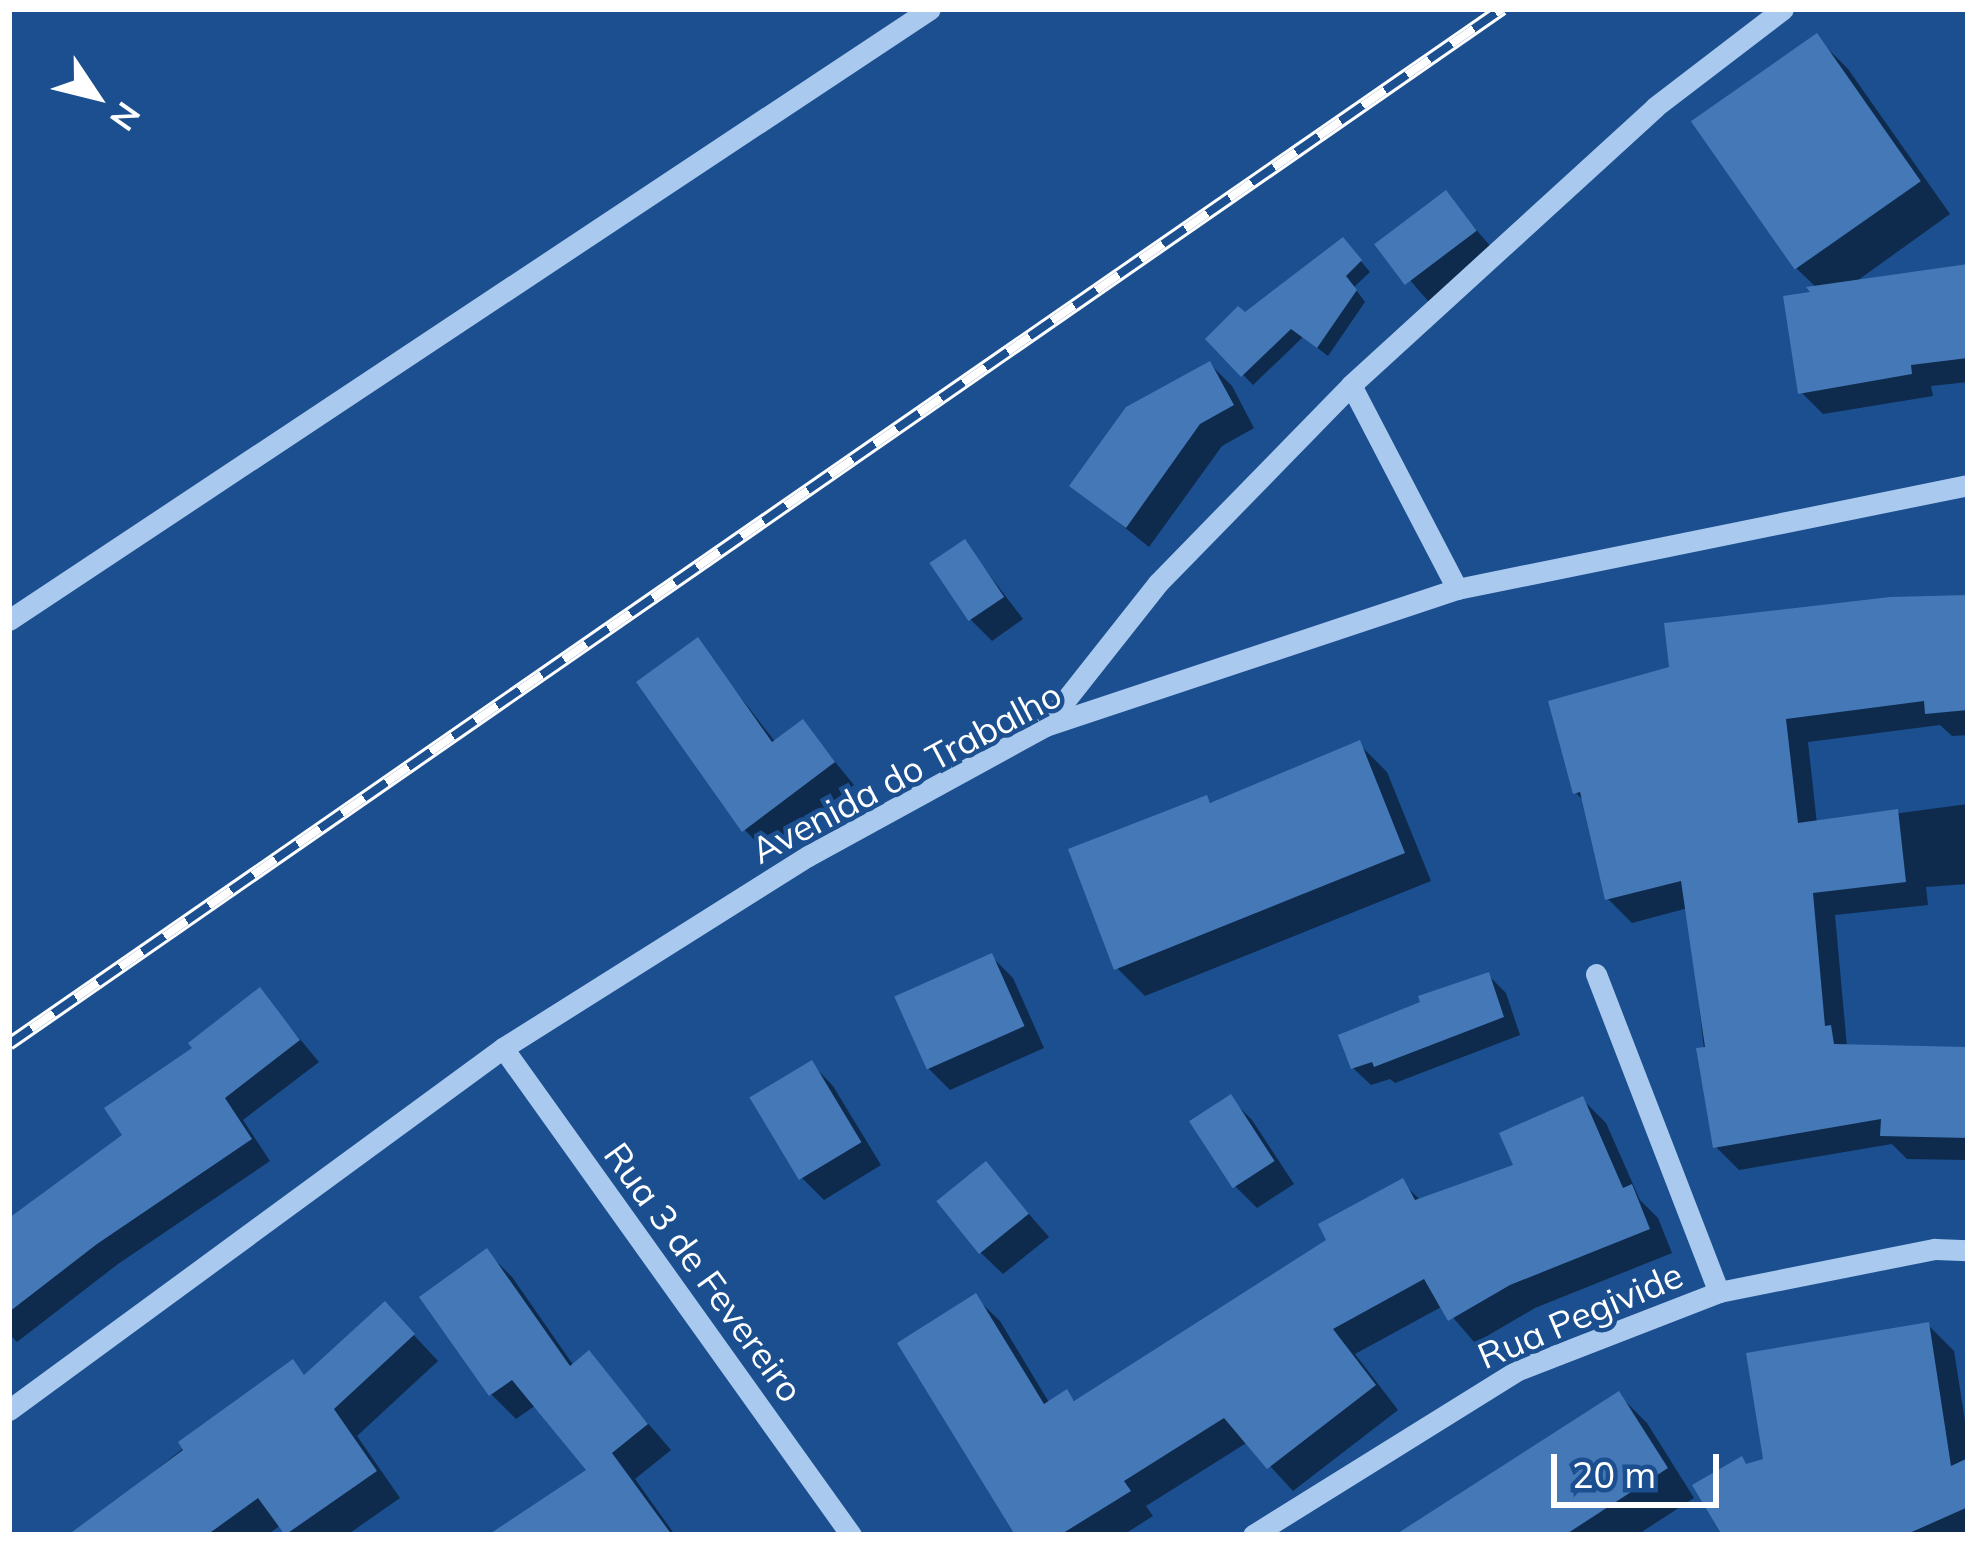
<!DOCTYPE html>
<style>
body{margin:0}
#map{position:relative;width:1977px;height:1544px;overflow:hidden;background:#1b4f8f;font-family:Mulish,sans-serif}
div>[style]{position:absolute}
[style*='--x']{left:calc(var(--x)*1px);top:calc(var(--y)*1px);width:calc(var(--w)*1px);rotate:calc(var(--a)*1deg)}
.shadow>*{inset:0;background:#0007;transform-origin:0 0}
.building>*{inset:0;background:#4478b7;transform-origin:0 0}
.minor>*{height:21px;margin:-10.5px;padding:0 10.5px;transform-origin:10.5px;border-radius:10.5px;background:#a9c9ee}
.rail>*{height:14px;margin-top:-7px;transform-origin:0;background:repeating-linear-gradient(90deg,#1b4f8f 0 27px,#fff 0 54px);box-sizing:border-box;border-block:3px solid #fff}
span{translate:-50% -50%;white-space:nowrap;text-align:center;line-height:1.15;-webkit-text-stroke:9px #1b4f8f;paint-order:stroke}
.street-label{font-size:36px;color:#fff}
.frame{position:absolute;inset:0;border:12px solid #fff;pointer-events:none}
.north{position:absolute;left:36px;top:36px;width:120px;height:120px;-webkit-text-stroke:9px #1b4f8f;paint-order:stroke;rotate:125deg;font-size:33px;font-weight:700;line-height:48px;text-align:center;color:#fff}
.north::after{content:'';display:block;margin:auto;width:42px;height:54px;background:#fff;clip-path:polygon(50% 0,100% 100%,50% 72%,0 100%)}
.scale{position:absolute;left:1551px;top:1454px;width:168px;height:54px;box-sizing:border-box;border:6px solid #fff;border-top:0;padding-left:15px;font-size:36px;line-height:42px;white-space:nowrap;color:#fff;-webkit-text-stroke:9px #1b4f8f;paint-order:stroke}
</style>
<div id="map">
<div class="shadow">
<div style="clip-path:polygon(1816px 37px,1848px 69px,1950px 214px,1854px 283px,1968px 267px,1968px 382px,1931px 386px,1933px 396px,1823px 414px,1801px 392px,1817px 288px,1797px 269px)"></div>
<div style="left:1445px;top:194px;width:79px;height:83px;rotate:49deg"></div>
<div style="clip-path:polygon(1353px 252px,1370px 272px,1354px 287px,1365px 302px,1328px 356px,1303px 337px,1253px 385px,1209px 339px)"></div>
<div style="clip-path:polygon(1210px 364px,1232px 386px,1254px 428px,1222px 446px,1149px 547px,1073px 486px)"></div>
<div style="clip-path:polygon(965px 543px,1023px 619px,992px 641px,970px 619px)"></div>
<div style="clip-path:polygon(1968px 596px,1968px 735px,1952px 736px,1940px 725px,1808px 742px,1817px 824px,1968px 804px,1968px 884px,1926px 887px,1928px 905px,1835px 915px,1847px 1047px,1968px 1050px,1968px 1160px,1907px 1159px,1892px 1144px,1739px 1170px,1715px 1146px,1688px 908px,1632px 923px,1608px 899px,1585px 802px,1576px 793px)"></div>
<div style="clip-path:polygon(697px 641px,776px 743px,803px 723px,854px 785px,766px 852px,745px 830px)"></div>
<div style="clip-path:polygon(1359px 744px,1387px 772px,1431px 881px,1145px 996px,1117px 968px,1206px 798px,1213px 805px)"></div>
<div style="clip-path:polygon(991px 956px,1013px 978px,1044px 1048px,950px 1090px,928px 1068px)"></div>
<div style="clip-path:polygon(1489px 976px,1506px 993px,1520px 1035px,1395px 1083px,1390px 1079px,1371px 1085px,1353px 1068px)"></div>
<div style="clip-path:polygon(260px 991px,319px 1062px,243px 1120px,270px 1161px,118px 1264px,17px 1342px,9px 1334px,9px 1224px,126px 1136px,197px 1049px)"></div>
<div style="clip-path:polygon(812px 1064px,833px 1086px,881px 1165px,824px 1200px,802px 1178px)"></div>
<div style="clip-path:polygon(1230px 1098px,1252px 1120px,1294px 1184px,1257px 1208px,1235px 1186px)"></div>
<div style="clip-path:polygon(1582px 1099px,1606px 1123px,1640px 1200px,1658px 1218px,1672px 1253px,1535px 1308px,1475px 1343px,1443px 1306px,1355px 1354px,1398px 1410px,1293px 1491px,1248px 1442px,1146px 1506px,1153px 1516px,1123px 1535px,1019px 1535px,975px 1297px,1000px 1321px,1050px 1404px,1067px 1393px,1077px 1403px,1330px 1241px,1402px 1182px,1421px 1201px,1517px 1166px)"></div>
<div style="clip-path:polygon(986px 1165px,1049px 1237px,1003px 1274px,981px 1253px)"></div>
<div style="clip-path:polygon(487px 1252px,512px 1277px,574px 1366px,588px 1354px,671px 1450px,635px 1479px,675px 1535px,493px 1535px,590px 1471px,536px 1405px,516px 1419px,491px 1394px)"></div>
<div style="clip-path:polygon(1928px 1325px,1954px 1351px,1968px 1440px,1968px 1535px,1725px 1535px,1742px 1460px,1748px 1466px,1767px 1461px)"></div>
<div style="clip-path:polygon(410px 1331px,438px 1361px,357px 1436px,400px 1498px,347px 1535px,289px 1535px,281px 1525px,267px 1535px,73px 1535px,292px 1363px,306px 1377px)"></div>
<div style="clip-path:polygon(1619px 1395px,1647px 1423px,1694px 1498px,1637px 1535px,1400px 1535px)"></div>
</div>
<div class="building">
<div style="left:1817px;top:33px;width:181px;height:154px;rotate:55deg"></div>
<div style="left:1446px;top:190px;width:51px;height:90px;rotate:53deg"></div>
<div style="clip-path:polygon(1343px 237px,1362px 260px,1346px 276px,1357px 290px,1317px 348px,1291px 329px,1241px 377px,1205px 339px,1238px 306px,1245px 312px)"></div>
<div style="clip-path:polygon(1968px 264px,1968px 358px,1911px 365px,1912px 374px,1798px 394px,1783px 296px,1810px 292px,1806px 287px)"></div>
<div style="clip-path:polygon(1210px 361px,1234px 405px,1200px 424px,1126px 528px,1069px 486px,1126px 407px)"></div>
<div style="left:965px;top:539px;width:70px;height:43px;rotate:56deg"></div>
<div style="clip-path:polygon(1968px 595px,1968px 710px,1925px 714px,1924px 701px,1786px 719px,1798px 823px,1898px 809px,1906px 882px,1813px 893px,1825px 1026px,1831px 1025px,1834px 1044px,1968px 1047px,1968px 1138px,1880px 1136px,1881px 1119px,1713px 1148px,1696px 1048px,1705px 1047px,1681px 881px,1605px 900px,1580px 792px,1573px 794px,1548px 701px,1669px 667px,1664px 623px,1890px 597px)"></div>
<div style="clip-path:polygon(698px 637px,772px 742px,803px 719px,835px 762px,742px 832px,636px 682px)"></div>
<div style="clip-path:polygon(1360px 740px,1405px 853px,1114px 970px,1068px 849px,1207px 795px,1210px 803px)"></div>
<div style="left:992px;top:953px;width:80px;height:107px;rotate:66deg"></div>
<div style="clip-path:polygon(1489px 972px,1504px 1017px,1374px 1067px,1372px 1062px,1351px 1069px,1338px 1035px,1420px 1002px,1418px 996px)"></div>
<div style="clip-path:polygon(260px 987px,300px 1040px,225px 1098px,252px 1139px,97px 1244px,9px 1312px,9px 1218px,122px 1135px,104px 1108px,192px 1048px,188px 1043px)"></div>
<div style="left:812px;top:1060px;width:96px;height:73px;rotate:59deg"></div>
<div style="left:1231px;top:1094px;width:80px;height:50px;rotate:57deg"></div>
<div style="clip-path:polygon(1583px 1096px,1623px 1188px,1632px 1184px,1650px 1229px,1510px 1285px,1448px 1321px,1424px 1279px,1333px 1329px,1376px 1385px,1267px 1469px,1224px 1418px,1124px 1481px,1131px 1491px,1060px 1535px,1015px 1535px,897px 1343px,976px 1293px,1044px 1404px,1067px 1389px,1074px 1401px,1326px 1240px,1318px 1224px,1403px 1178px,1415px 1200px,1513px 1165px,1499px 1133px)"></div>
<div style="left:986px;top:1161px;width:68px;height:64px;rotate:51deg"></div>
<div style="clip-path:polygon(487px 1248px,570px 1366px,589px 1350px,648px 1424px,612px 1453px,672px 1535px,488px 1535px,586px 1470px,512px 1380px,489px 1396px,419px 1297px)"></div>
<div style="clip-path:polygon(385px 1301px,415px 1334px,334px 1409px,377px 1471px,285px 1535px,258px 1498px,207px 1535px,68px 1535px,183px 1450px,178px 1442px,293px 1359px,304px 1375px)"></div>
<div style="clip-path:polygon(1929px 1322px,1951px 1466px,1968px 1458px,1968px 1507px,1905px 1535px,1722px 1535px,1692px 1485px,1742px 1456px,1746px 1464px,1763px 1459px,1746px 1353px)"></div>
<div style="clip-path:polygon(1619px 1391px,1668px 1468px,1565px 1535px,1395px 1535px)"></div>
</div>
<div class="minor">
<div style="--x:1351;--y:385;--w:230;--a:62.5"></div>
<div style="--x:9;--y:620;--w:1105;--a:-33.56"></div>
<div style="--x:1045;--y:726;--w:182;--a:-51.7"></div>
<div style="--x:1158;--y:583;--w:277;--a:-45.7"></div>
<div style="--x:1351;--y:385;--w:412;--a:-42.4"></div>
<div style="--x:1655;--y:107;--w:161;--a:-37.4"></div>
<div style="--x:1596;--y:974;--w:341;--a:68.9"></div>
<div style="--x:503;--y:1048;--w:599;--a:54.45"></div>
<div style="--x:9;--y:1410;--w:612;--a:-36.23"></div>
<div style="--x:503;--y:1048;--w:360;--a:-32.2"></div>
<div style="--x:808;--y:856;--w:270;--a:-28.7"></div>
<div style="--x:1045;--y:726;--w:434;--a:-18.4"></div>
<div style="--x:1457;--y:589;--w:521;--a:-11.5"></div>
<div style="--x:1253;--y:1535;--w:312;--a:-31.9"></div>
<div style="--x:1518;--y:1370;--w:216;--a:-21.2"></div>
<div style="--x:1719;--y:1292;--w:220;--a:-11.3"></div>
<div style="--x:1935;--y:1249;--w:33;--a:2"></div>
</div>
<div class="rail">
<div style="--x:9;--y:1044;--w:1817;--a:-34.73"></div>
</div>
<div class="street-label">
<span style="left:906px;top:772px;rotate:-28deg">Avenida do Trabalho</span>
<span style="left:704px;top:1272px;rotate:54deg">Rua 3 de Fevereiro</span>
<span style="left:1580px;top:1315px;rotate:-23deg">Rua Pegivide</span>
</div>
<div class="frame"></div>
<div class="north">N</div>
<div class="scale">20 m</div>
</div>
